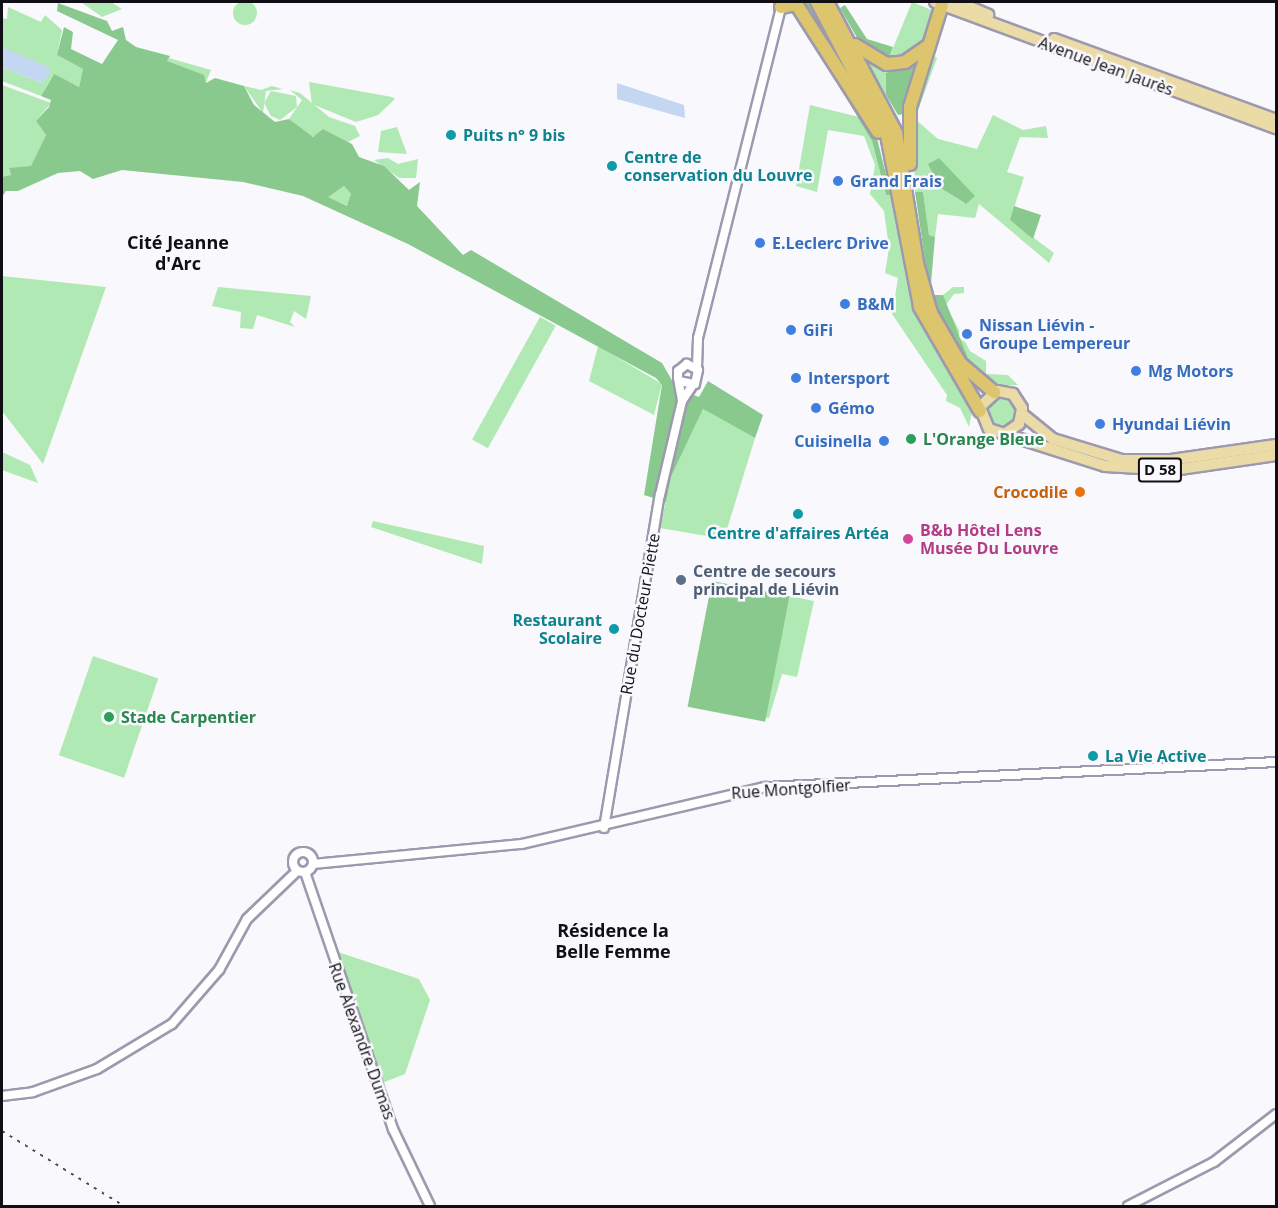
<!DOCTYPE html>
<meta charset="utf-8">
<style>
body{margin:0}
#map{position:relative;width:1278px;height:1208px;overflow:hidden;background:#f9f8fc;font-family:"Open Sans",sans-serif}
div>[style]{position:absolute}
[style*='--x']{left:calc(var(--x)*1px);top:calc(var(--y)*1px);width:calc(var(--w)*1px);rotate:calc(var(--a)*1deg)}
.green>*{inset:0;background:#b0e9b3;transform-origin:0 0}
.round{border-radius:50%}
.forest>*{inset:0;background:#89c98d;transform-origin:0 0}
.water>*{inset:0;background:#c3d7f2}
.roads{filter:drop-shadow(2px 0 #9d99ae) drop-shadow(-2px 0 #9d99ae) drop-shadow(0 2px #9d99ae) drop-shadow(0 -2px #9d99ae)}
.minor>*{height:8px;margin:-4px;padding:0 4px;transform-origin:4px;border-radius:4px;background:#fff}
.minor>.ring{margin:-4px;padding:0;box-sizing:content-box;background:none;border:8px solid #fff;border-radius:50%}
.major>*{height:10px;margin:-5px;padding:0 5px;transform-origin:5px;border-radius:5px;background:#ebdca7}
.highway>*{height:12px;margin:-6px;padding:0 6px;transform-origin:6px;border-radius:6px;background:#ddc56d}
.rail>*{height:2px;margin-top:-1px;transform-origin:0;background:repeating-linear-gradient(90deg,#504f55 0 3px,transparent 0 9px)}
.dots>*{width:16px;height:16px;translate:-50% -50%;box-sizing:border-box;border:3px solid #f9f8fc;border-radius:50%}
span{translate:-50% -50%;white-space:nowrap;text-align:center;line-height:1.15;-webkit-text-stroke:5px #f9f8fc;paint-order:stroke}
.shield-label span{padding:2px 4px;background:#f9f8fc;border:2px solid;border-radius:4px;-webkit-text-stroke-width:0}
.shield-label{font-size:15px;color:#100f16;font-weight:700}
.street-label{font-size:16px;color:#100f16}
.culture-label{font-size:16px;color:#0d838f;font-weight:700}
.left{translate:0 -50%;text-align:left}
.right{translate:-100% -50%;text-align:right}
.shop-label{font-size:16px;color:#366cbe;font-weight:700}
.leisure-label{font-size:16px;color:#27864d;font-weight:700}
.food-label{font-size:16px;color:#c56008;font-weight:700}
.hotel-label{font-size:16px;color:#b23c85;font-weight:700}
.service-label{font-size:16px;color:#4e5e75;font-weight:700}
.neighbourhood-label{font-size:18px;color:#100f16;font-weight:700}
.frame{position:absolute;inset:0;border:3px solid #100f16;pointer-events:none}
</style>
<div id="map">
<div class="green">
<div class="round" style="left:233px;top:1px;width:24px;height:24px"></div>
<div style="clip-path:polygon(81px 2px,111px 2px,122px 9px,102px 17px)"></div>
<div style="clip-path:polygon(912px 2px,934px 11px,926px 42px,912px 55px,888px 60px)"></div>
<div style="clip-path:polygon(8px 7px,41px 22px,45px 15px,62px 30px,57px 55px,83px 69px,79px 87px,53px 75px,41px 96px,2px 81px,2px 67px,42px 83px,51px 72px,2px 47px,2px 18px,7px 19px)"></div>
<div style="clip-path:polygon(evenodd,930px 54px,937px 58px,915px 119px,938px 139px,977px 149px,993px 115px,1023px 130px,1046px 126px,1048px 138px,1020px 137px,1007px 172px,1024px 177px,1010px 220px,1054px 253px,1049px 263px,979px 204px,975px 218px,938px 214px,935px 237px,929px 235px,923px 192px,915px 192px,913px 110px,930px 54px,939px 158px,954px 175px,965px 204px,942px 189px,939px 158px)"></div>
<div style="clip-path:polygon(169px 58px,211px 70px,206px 82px,167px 61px)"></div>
<div style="clip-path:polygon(868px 64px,902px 68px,886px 73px,886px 95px)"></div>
<div style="clip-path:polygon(309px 82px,392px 97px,395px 99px,378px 115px,356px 122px,312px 104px)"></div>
<div style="clip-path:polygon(2px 85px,51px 103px,36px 121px,46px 135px,31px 167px,9px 169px,11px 175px,3px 178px)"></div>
<div style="clip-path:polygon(244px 86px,261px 90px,272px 86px,283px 89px,266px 91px,263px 113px)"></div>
<div style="clip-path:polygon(290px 90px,300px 93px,329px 117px,355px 126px,360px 136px,348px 142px,323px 129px,315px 137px,308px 135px,289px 119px,302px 100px)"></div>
<div style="clip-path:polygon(271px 91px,296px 96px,297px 107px,280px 120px,271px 116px,264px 103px)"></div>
<div style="clip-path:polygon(810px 105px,859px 117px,872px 141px,886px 195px,891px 195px,914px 307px,972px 411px,969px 427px,960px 408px,946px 401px,947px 395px,892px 314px,898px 278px,885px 273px,889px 248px,884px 211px,870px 194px,875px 165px,864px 136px,828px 130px,817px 192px,796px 186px)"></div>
<div style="clip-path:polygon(397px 127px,407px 154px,378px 152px,381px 131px)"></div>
<div style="clip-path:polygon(388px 158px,398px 164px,418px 159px,416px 178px,399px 178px,374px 160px)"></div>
<div style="clip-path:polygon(344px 186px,351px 194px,348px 206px,327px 197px)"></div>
<div style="clip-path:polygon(2px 276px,106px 287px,43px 464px,2px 411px)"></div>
<div style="clip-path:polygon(218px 287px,311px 296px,306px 319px,294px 311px,290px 322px,295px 327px,257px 315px,253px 329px,240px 328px,241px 312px,212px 306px)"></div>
<div style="clip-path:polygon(953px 287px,964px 287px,964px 293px,954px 294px,946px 305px,970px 351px,986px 361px,986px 374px,1008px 375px,1018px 385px,996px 386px,973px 371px,944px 304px,943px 295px)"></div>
<div style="left:540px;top:317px;width:18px;height:140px;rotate:29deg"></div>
<div style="clip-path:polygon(598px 346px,662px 384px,654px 415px,589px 381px)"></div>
<div class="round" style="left:986px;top:398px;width:30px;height:30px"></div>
<div style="clip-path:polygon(703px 409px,755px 438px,724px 539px,660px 528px,671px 477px)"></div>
<div style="clip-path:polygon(2px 452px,30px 465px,38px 483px,2px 470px)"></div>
<div style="clip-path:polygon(373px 521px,484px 546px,482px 564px,371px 527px)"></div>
<div style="clip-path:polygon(790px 596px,814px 601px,797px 677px,782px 674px,769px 718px,758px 717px)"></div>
<div style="left:93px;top:656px;width:69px;height:105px;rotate:19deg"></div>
<div style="clip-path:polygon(335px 951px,419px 979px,430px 1000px,405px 1074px,382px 1083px)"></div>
</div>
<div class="forest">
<div style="clip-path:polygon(799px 2px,812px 2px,851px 79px)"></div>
<div style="clip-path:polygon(evenodd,58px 3px,107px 21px,112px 31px,123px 27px,126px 40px,136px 47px,170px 56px,167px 61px,204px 75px,206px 83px,215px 78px,244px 86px,254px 105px,275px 122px,289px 119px,313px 137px,323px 129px,352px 144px,359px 157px,384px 166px,409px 190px,420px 182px,417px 206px,463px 255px,471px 250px,662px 363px,677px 389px,699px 397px,708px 381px,763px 415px,755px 438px,703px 409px,671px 477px,666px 502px,644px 495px,662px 385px,656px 378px,408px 244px,303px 196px,243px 182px,122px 170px,93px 179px,80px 171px,58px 173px,18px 191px,6px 191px,2px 197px,2px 177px,11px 175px,9px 168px,31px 166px,46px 135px,36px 121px,49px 107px,51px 100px,41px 96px,54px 74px,79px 87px,83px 69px,57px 55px,64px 27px,73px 32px,71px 49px,102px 64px,118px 40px,57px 11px,58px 3px,344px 186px,351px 194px,347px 206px,328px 197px,344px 186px)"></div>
<div style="clip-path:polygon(845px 5px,867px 39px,893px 47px,888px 60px,860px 43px,840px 8px)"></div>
<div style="clip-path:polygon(914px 61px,919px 64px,904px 114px,898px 115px,886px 95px,886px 73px)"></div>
<div style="clip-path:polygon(833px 65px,876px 134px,891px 195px,886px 195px,872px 141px,828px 67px)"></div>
<div style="clip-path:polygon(939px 158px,975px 196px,966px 204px,942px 189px,934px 176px,928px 164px)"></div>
<div style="clip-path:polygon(915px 192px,923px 192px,929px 235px,935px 237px,930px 295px,943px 295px,973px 371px,944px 330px,930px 295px)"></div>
<div style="clip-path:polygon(1014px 206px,1041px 215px,1033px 239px,1010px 220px)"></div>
<div style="left:712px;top:581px;width:79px;height:128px;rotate:11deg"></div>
</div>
<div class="water">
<div style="clip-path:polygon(2px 47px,48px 67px,51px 73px,42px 83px,2px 67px)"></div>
<div style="clip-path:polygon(617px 83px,684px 105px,685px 118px,617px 99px)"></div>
</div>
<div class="roads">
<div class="minor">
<div style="--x:697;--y:367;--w:29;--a:-88"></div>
<div style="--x:698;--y:338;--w:345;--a:-75.9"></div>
<div style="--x:679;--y:381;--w:16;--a:11"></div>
<div style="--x:695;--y:384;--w:14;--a:-78"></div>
<div style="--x:698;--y:370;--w:13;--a:-151"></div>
<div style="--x:687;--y:364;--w:11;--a:142"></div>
<div style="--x:678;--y:371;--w:7;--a:90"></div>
<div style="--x:678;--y:378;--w:23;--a:80"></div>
<div style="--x:604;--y:828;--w:338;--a:-80.5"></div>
<div style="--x:660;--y:495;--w:97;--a:-76.8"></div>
<div style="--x:682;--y:401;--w:18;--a:-56"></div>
<div class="ring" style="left:293px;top:852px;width:12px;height:12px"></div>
<div style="--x:313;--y:864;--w:210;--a:-5.5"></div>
<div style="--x:522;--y:844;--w:250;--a:-13.2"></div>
<div style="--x:765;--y:787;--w:512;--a:-2.8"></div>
<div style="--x:305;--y:872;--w:272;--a:71.1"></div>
<div style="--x:393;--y:1129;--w:85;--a:64.3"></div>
<div style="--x:2;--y:1096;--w:31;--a:-7"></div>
<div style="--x:33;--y:1092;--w:68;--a:-19.8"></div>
<div style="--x:97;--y:1069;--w:87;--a:-31"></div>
<div style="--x:172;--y:1024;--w:72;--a:-49"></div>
<div style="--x:219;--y:970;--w:58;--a:-61.2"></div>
<div style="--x:247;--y:919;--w:69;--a:-43.8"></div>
<div style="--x:1128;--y:1206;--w:97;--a:-27.1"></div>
<div style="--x:1214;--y:1162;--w:78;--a:-37.7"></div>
</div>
<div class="major">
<div style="--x:935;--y:2;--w:364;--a:20.3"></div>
<div style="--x:958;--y:2;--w:33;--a:23"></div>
<div style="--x:1054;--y:39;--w:236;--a:20"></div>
<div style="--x:1022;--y:414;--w:40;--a:39"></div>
<div style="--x:1053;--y:439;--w:72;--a:16.9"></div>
<div style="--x:1122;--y:460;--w:49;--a:0"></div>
<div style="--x:1171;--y:460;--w:106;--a:-8.1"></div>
<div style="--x:1006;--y:433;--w:16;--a:-35"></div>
<div style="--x:1019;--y:424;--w:16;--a:-79"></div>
<div style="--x:1022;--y:408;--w:17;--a:-123"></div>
<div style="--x:1013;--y:394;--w:16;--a:-169"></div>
<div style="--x:997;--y:391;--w:23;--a:137"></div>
<div style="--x:980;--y:407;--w:24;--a:68"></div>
<div style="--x:989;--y:429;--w:122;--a:17.7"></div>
<div style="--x:1105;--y:466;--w:68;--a:3.4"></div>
<div style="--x:1173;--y:470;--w:104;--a:-8.3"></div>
</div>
<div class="highway">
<div style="--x:795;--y:2;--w:154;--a:57.4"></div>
<div style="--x:817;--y:2;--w:150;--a:62.2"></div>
<div style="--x:887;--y:135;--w:175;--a:79.1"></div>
<div style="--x:920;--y:307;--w:120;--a:60"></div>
<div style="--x:827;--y:2;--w:148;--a:62.2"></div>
<div style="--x:896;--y:133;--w:132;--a:80.8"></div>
<div style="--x:917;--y:263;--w:52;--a:74.4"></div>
<div style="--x:931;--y:313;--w:58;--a:59.9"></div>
<div style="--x:960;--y:363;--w:45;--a:40.5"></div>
<div style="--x:781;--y:7;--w:16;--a:-11"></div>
<div style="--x:855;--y:45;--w:37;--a:31"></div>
<div style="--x:887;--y:64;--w:18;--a:-6"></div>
<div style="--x:905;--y:62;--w:29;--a:-35"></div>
<div style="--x:910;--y:164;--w:57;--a:-90"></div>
<div style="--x:910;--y:107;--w:108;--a:-72.7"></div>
</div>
</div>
<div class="rail">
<div style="--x:2;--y:1131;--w:143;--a:31.6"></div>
</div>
<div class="dots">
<div style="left:451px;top:135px;background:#0f9aa8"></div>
<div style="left:612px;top:166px;background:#0f9aa8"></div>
<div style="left:838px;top:181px;background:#3f7fe0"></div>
<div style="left:760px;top:243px;background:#3f7fe0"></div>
<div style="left:845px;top:304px;background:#3f7fe0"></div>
<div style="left:791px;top:330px;background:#3f7fe0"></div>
<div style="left:967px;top:334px;background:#3f7fe0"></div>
<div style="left:1136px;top:371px;background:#3f7fe0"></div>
<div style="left:796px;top:378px;background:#3f7fe0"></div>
<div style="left:816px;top:408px;background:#3f7fe0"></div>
<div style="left:1100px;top:424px;background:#3f7fe0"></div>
<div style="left:911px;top:439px;background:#2e9e5b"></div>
<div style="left:884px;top:441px;background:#3f7fe0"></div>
<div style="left:1080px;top:492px;background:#e8710a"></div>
<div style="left:798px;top:514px;background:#0f9aa8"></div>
<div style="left:908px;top:539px;background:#d1479c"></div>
<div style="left:681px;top:580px;background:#5c6f8a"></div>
<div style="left:614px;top:629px;background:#0f9aa8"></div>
<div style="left:109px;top:717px;background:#2e9e5b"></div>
<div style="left:1093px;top:756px;background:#0f9aa8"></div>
</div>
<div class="shield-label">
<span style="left:1160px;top:470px">D 58</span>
</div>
<div class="street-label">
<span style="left:1106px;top:66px;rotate:20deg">Avenue Jean Jaurès</span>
<span style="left:640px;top:614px;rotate:-80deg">Rue du Docteur Piette</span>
<span style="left:791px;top:789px;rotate:-4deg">Rue Montgolfier</span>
<span style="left:362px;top:1041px;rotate:70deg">Rue Alexandre Dumas</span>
</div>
<div class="culture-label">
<span class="left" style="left:463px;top:135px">Puits n° 9 bis</span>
<span class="left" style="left:624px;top:166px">Centre de<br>conservation du Louvre</span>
<span style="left:798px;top:533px">Centre d'affaires Artéa</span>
<span class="right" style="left:602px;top:629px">Restaurant<br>Scolaire</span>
<span class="left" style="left:1105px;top:756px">La Vie Active</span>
</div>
<div class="shop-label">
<span class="left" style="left:850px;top:181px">Grand Frais</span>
<span class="left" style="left:772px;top:243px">E.Leclerc Drive</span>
<span class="left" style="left:857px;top:304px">B&amp;M</span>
<span class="left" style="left:979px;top:334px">Nissan Liévin -<br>Groupe Lempereur</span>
<span class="left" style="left:803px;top:330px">GiFi</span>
<span class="left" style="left:1148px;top:371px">Mg Motors</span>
<span class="left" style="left:808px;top:378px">Intersport</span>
<span class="left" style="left:828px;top:408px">Gémo</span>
<span class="left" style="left:1112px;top:424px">Hyundai Liévin</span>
<span class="right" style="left:872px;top:441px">Cuisinella</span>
</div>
<div class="leisure-label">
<span class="left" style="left:923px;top:439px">L'Orange Bleue</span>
<span class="left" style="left:121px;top:717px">Stade Carpentier</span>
</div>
<div class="food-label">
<span class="right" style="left:1068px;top:492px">Crocodile</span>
</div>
<div class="hotel-label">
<span class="left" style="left:920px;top:539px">B&amp;b Hôtel Lens<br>Musée Du Louvre</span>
</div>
<div class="service-label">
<span class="left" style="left:693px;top:580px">Centre de secours<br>principal de Liévin</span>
</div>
<div class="neighbourhood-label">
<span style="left:178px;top:253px">Cité Jeanne<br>d'Arc</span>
<span style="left:613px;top:941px">Résidence la<br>Belle Femme</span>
</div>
<div class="frame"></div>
</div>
